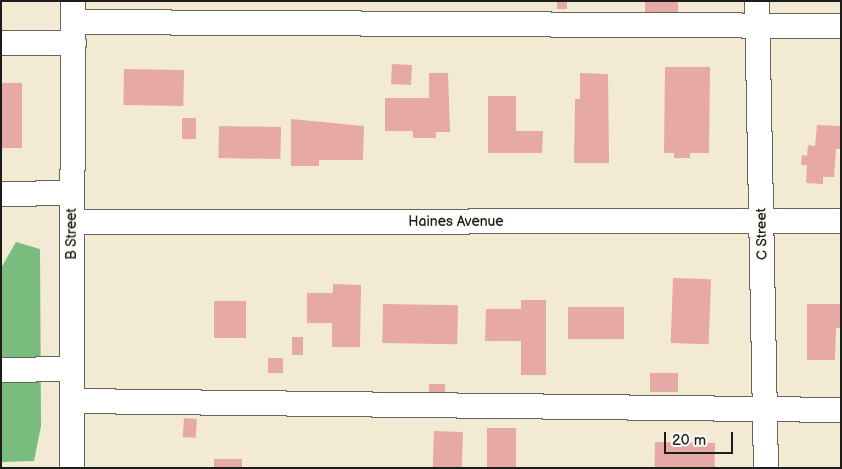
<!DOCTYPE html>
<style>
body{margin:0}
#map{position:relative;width:842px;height:469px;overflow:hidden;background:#f3ead3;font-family:"Balsamiq Sans",sans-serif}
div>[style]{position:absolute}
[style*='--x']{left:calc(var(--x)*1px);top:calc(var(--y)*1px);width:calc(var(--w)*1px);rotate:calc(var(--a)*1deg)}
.forest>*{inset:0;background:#7abc7d}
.building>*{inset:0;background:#e6a9a6;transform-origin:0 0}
.roads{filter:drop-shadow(1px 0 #67645c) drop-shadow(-1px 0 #67645c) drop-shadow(0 1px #67645c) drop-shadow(0 -1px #67645c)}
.minor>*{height:24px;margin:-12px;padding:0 12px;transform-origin:12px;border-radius:12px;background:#fff}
span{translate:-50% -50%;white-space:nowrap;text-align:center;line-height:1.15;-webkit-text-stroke:4px #fdfcf7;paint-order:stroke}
.street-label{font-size:14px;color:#1c1c1c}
.frame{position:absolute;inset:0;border:2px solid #1c1c1c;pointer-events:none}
.scale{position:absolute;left:664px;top:432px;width:69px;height:22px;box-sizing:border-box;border:2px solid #1c1c1c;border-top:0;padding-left:6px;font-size:15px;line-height:18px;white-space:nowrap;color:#1c1c1c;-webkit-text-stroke:4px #fdfcf7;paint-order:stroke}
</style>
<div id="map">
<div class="forest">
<div style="clip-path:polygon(16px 242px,40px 249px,41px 426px,34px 461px,1px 462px,1px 268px)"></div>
</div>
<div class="building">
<div style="left:557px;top:1px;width:10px;height:8px"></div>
<div style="left:645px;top:1px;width:33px;height:11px"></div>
<div style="left:392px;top:64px;width:20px;height:20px;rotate:3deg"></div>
<div style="clip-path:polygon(665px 67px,710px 67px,709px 153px,690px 153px,690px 158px,674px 158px,674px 153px,664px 153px)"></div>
<div style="left:124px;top:69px;width:60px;height:36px;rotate:1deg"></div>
<div style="clip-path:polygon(429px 73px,448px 73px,450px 132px,436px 132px,436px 138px,413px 138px,413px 131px,385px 131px,385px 98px,429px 98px)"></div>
<div style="clip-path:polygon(580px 73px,608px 74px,609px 163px,574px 163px,575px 99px,580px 99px)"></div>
<div style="left:22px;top:83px;width:65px;height:21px;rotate:90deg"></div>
<div style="clip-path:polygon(488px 96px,516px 96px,516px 131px,543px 131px,542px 153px,488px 153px)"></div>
<div style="left:182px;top:118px;width:14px;height:21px"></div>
<div style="clip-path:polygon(291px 119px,364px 126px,363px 160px,319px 160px,319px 166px,291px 166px)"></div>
<div style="clip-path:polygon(817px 125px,841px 126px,841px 149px,836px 149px,834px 177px,823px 177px,823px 184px,806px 183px,807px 165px,801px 165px,802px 155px,807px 156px,808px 145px,815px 146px)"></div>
<div style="left:219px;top:126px;width:62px;height:32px;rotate:1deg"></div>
<div style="left:673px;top:278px;width:38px;height:65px;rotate:2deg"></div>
<div style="clip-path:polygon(333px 284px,361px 285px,360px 347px,332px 347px,332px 323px,307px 323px,307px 293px,333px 293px)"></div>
<div style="clip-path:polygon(521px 300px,546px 300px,546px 375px,521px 375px,521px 341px,485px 341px,486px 309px,521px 309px)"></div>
<div style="left:214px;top:301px;width:32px;height:37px"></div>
<div style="left:383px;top:304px;width:75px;height:39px;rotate:1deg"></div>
<div style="clip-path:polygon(807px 304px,841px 304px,841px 328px,836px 328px,835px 360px,807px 360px)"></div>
<div style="left:568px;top:307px;width:56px;height:32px"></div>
<div style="left:292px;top:337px;width:11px;height:18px"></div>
<div style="left:268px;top:358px;width:15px;height:15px"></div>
<div style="left:650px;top:373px;width:28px;height:19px"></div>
<div style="left:429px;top:384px;width:16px;height:11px"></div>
<div style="left:184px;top:418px;width:13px;height:19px;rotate:4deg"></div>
<div style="left:487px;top:428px;width:29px;height:40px"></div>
<div style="left:434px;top:431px;width:29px;height:37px;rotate:2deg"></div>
<div style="left:655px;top:442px;width:60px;height:26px;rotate:1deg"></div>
<div style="left:214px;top:459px;width:28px;height:9px"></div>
</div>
<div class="roads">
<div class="minor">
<div style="--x:757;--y:1;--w:467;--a:88.9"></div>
<div style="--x:73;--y:22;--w:768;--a:0.3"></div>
<div style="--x:1;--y:43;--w:73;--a:0"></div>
<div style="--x:1;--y:194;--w:71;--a:-0.8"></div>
<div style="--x:72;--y:222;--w:769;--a:-0.07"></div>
<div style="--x:1;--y:370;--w:71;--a:-0.8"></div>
<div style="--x:72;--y:401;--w:769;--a:0.67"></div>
<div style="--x:72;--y:468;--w:467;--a:-89.9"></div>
</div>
</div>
<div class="street-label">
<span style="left:456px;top:222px">Haines Avenue</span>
<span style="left:72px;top:234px;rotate:-90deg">B Street</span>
<span style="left:762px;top:234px;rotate:-91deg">C Street</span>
</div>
<div class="frame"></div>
<div class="scale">20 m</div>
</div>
